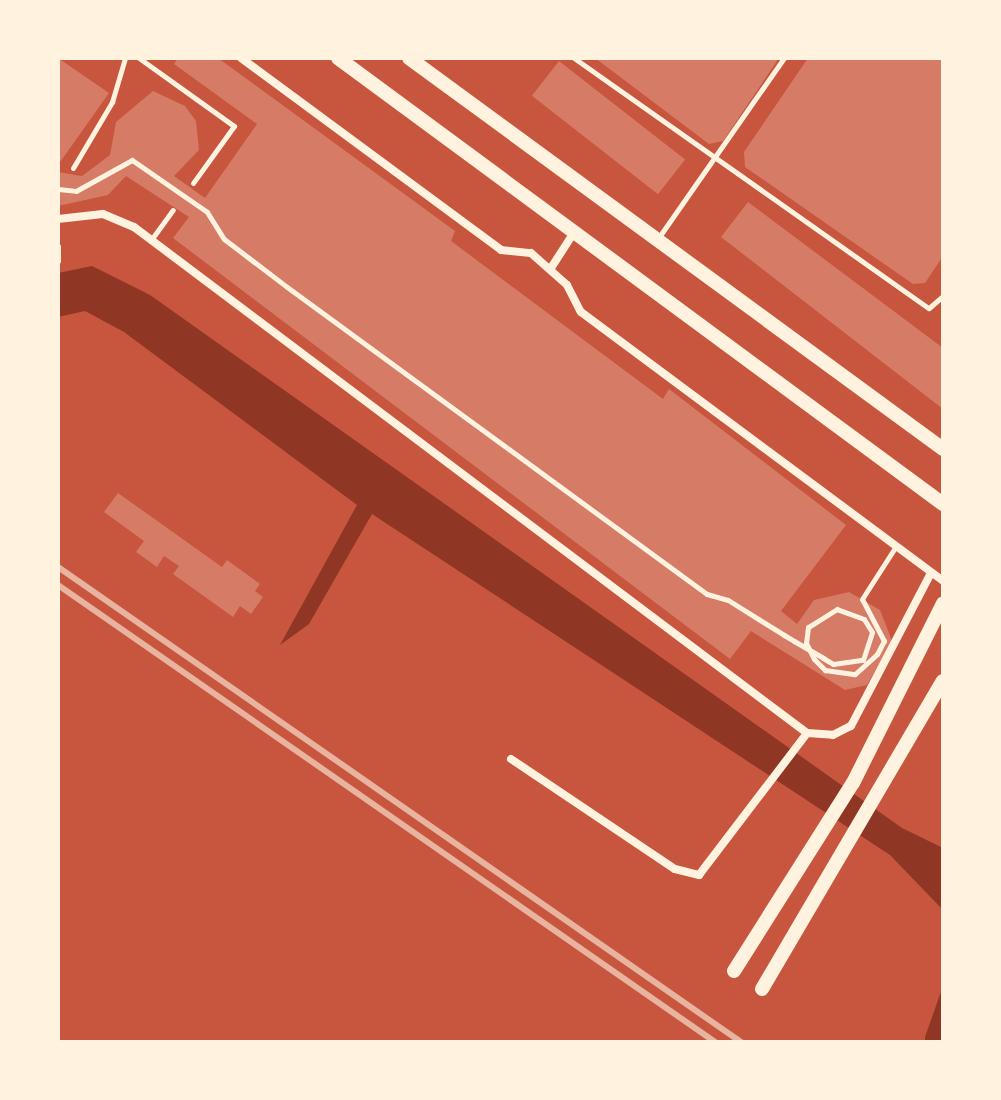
<!DOCTYPE html>
<style>
body{margin:0}
#map{position:relative;width:1001px;height:1100px;overflow:hidden;background:#c8553d;font-family:Poppins,sans-serif}
div>[style]{position:absolute}
[style*='--x']{left:calc(var(--x)*1px);top:calc(var(--y)*1px);width:calc(var(--w)*1px);rotate:calc(var(--a)*1deg)}
.water>*{inset:0;background:#8f3625}
.building>*{inset:0;background:#d67c66;transform-origin:0 0}
.service>*{height:5px;margin:-2.5px;padding:0 2.5px;transform-origin:2.5px;border-radius:2.5px;background:#fff3e0}
.minor>*{height:8px;margin:-4px;padding:0 4px;transform-origin:4px;border-radius:4px;background:#fff3e0}
.secondary>*{height:14px;margin:-7px;padding:0 7px;transform-origin:7px;border-radius:7px;background:#fff3e0}
.rail>*{height:6px;margin:-3px;padding:0 3px;transform-origin:3px;border-radius:3px;background:#e9b49f}
span{translate:-50% -50%;white-space:nowrap;text-align:center;line-height:1.15;-webkit-text-stroke:6px #fff3e0;paint-order:stroke}
.frame{position:absolute;inset:0;border:60px solid #fff3e0;pointer-events:none}
</style>
<div id="map">
<div class="water">
<div style="clip-path:polygon(92px 266px,150px 295px,902px 828px,943px 848px,943px 910px,890px 855px,372px 514px,309px 624px,280px 645px,357px 505px,124px 332px,85px 311px,58px 317px,58px 273px)"></div>
<div style="clip-path:polygon(943px 986px,943px 1042px,925px 1042px,925px 1037px)"></div>
</div>
<div class="building">
<div style="clip-path:polygon(58px 58px,109px 93px,58px 165px)"></div>
<div style="clip-path:polygon(178px 58px,218px 58px,455px 231px,451px 241px,663px 399px,669px 389px,846px 525px,781px 611px,797px 624px,814px 600px,849px 592px,880px 610px,892px 641px,867px 685px,845px 690px,751px 631px,730px 659px,173px 238px,189px 217px,126px 176px,108px 195px,58px 206px,58px 172px,82px 176px,110px 155px,116px 122px,153px 91px,185px 106px,196px 121px,199px 150px,174px 176px,205px 198px,257px 124px,174px 64px)"></div>
<div style="clip-path:polygon(595px 58px,779px 58px,723px 141px,709px 144px)"></div>
<div style="clip-path:polygon(808px 58px,943px 58px,943px 256px,925px 283px,913px 284px,745px 167px,744px 152px)"></div>
<div style="left:559px;top:61px;width:160px;height:44px;rotate:38deg"></div>
<div style="clip-path:polygon(748px 202px,943px 348px,943px 409px,721px 237px)"></div>
<div style="clip-path:polygon(118px 493px,222px 567px,227px 560px,260px 584px,255px 591px,263px 597px,251px 614px,240px 606px,233px 617px,173px 574px,179px 566px,164px 556px,157px 567px,136px 552px,144px 541px,104px 512px)"></div>
</div>
<div class="service">
<div style="--x:139;--y:58;--w:117;--a:35.6"></div>
<div style="--x:234;--y:126;--w:70;--a:125.7"></div>
<div style="--x:574;--y:58;--w:434;--a:35.2"></div>
<div style="--x:929;--y:308;--w:18;--a:-41"></div>
<div style="--x:73;--y:168;--w:77;--a:-59.4"></div>
<div style="--x:112;--y:102;--w:46;--a:-73.5"></div>
<div style="--x:58;--y:189;--w:18;--a:6"></div>
<div style="--x:76;--y:191;--w:64;--a:-29"></div>
<div style="--x:132;--y:160;--w:91;--a:34.7"></div>
<div style="--x:207;--y:212;--w:32;--a:58"></div>
<div style="--x:224;--y:239;--w:79;--a:37.3"></div>
<div style="--x:287;--y:287;--w:520;--a:36.17"></div>
<div style="--x:707;--y:594;--w:22;--a:16"></div>
<div style="--x:728;--y:600;--w:66;--a:32"></div>
<div style="--x:784;--y:635;--w:12;--a:31"></div>
<div style="--x:794;--y:641;--w:34;--a:30"></div>
<div style="--x:823;--y:658;--w:12;--a:31"></div>
<div style="--x:833;--y:664;--w:30;--a:-8"></div>
<div style="--x:863;--y:660;--w:29;--a:-72"></div>
<div style="--x:872;--y:632;--w:15;--a:-122"></div>
<div style="--x:864;--y:619;--w:29;--a:-160"></div>
<div style="--x:837;--y:609;--w:34;--a:148"></div>
<div style="--x:808;--y:627;--w:16;--a:97"></div>
<div style="--x:806;--y:643;--w:18;--a:63"></div>
<div style="--x:814;--y:659;--w:16;--a:45"></div>
<div style="--x:825;--y:670;--w:30;--a:8"></div>
<div style="--x:855;--y:674;--w:30;--a:-42"></div>
<div style="--x:877;--y:654;--w:15;--a:-62"></div>
<div style="--x:884;--y:641;--w:47;--a:-117.6"></div>
<div style="--x:862;--y:599;--w:63;--a:-57.3"></div>
<div style="--x:659;--y:237;--w:218;--a:-55.1"></div>
<div style="--x:151;--y:240;--w:37;--a:-54"></div>
<div style="--x:58;--y:246;--w:15;--a:90"></div>
</div>
<div class="minor">
<div style="--x:241;--y:58;--w:323;--a:36.4"></div>
<div style="--x:501;--y:250;--w:30;--a:6"></div>
<div style="--x:531;--y:253;--w:48;--a:41.6"></div>
<div style="--x:567;--y:285;--w:30;--a:63"></div>
<div style="--x:581;--y:312;--w:451;--a:36.6"></div>
<div style="--x:58;--y:219;--w:45;--a:-6.3"></div>
<div style="--x:103;--y:214;--w:34;--a:23"></div>
<div style="--x:134;--y:227;--w:842;--a:36.94"></div>
<div style="--x:807;--y:733;--w:26;--a:4"></div>
<div style="--x:833;--y:735;--w:20;--a:-27"></div>
<div style="--x:851;--y:726;--w:173;--a:-62.4"></div>
<div style="--x:551;--y:268;--w:40;--a:-57.1"></div>
<div style="--x:511;--y:759;--w:197;--a:33.9"></div>
<div style="--x:675;--y:869;--w:25;--a:14"></div>
<div style="--x:699;--y:875;--w:178;--a:-52.7"></div>
</div>
<div class="secondary">
<div style="--x:338;--y:58;--w:752;--a:36.4"></div>
<div style="--x:409;--y:58;--w:662;--a:36.21"></div>
<div style="--x:734;--y:971;--w:222;--a:-57.7"></div>
<div style="--x:853;--y:783;--w:201;--a:-63.4"></div>
<div style="--x:762;--y:989;--w:357;--a:-59.6"></div>
</div>
<div class="rail">
<div style="--x:58;--y:567;--w:832;--a:34.82"></div>
<div style="--x:58;--y:585;--w:800;--a:34.82"></div>
</div>
<div class="frame"></div>
</div>
